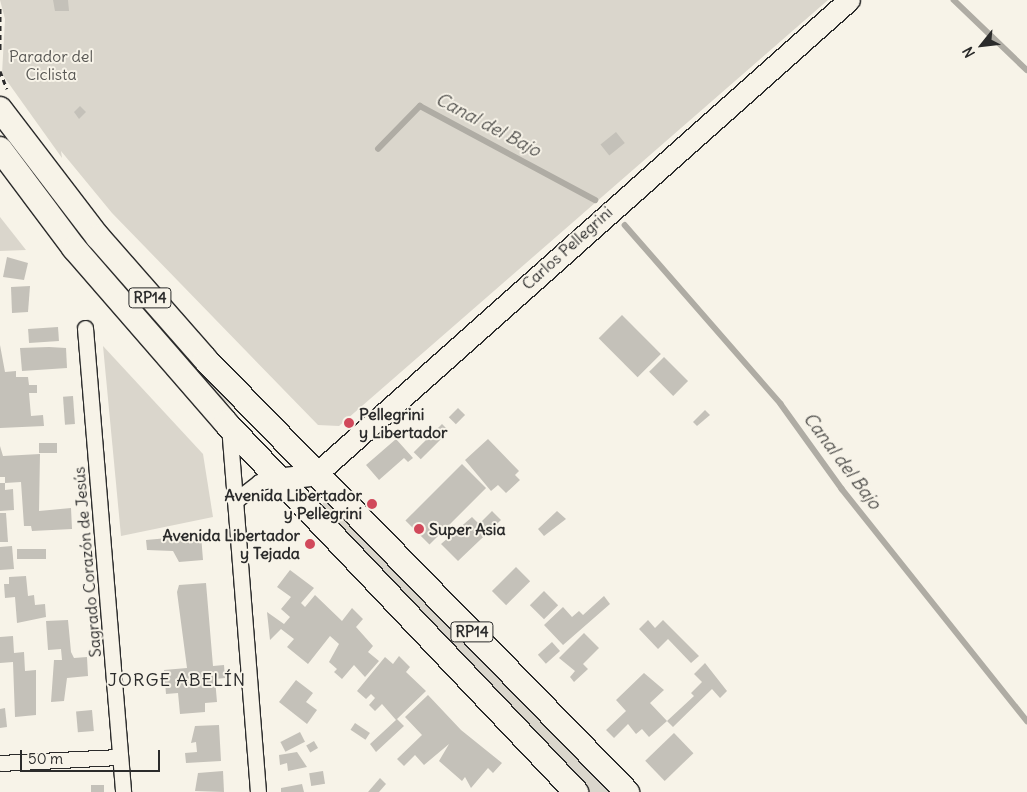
<!DOCTYPE html>
<meta charset="utf-8">
<style>
body{margin:0}
#map{position:relative;width:1027px;height:792px;overflow:hidden;background:#f7f3e8;font-family:Delius,sans-serif}
div>[style]{position:absolute}
[style*='--x']{left:calc(var(--x)*1px);top:calc(var(--y)*1px);width:calc(var(--w)*1px);rotate:calc(var(--a)*1deg)}
.green>*{inset:0;background:#dad6cc}
.stream>*{height:5.5px;margin:-2.75px;padding:0 2.75px;transform-origin:2.75px;border-radius:2.75px;background:#afaca4}
.building>*{inset:0;background:#c4c1b9;transform-origin:0 0}
.path>*{height:3px;margin-top:-1.5px;transform-origin:0;background:repeating-linear-gradient(90deg,#2b2b2b 0 5px,transparent 0 9px)}
.roads{filter:drop-shadow(1px 0 #2b2b2b) drop-shadow(-1px 0 #2b2b2b) drop-shadow(0 1px #2b2b2b) drop-shadow(0 -1px #2b2b2b)}
.street>*{height:15px;margin:-7.5px;padding:0 7.5px;transform-origin:7.5px;border-radius:7.5px;background:#f7f3e8}
.secondary>*{height:21px;margin:-10.5px;padding:0 10.5px;transform-origin:10.5px;border-radius:10.5px;background:#f7f3e8}
.primary>*{height:24px;margin:-12px;padding:0 12px;transform-origin:12px;border-radius:12px;background:#f7f3e8}
.dots>*{width:14px;height:14px;translate:-50% -50%;box-sizing:border-box;border:2px solid #f7f3e8;border-radius:50%}
span{translate:-50% -50%;white-space:nowrap;text-align:center;line-height:1.15;-webkit-text-stroke:4px #f7f3e8;paint-order:stroke}
.shield-label span{padding:1px 4px;background:#f7f3e8;border:1px solid;border-radius:4px;-webkit-text-stroke-width:0}
.shield-label{font-size:15px;color:#2b2b2b;font-weight:700}
.park-label{font-size:16px;color:#575653}
.street-label{font-size:16px;color:#2b2b2b}
.poi-label{font-size:16px;color:#2b2b2b;font-weight:700}
.left{translate:0 -50%;text-align:left}
.right{translate:-100% -50%;text-align:right}
.water-label{font-size:18px;color:#53524f;font-style:italic}
.neighbourhood-label{font-size:18px;color:#2b2b2b;letter-spacing:1px}
.north{position:absolute;left:957px;top:20px;width:50px;height:50px;-webkit-text-stroke:4px #f7f3e8;paint-order:stroke;rotate:241deg;font-size:14px;font-weight:700;line-height:20px;text-align:center;color:#2b2b2b}
.north::after{content:'';display:block;margin:auto;width:18px;height:22px;background:#2b2b2b;clip-path:polygon(50% 0,100% 100%,50% 72%,0 100%)}
.scale{position:absolute;left:20px;top:750px;width:140px;height:22px;box-sizing:border-box;border:2px solid #2b2b2b;border-top:0;padding-left:6px;font-size:15px;line-height:18px;white-space:nowrap;color:#2b2b2b;-webkit-text-stroke:4px #f7f3e8;paint-order:stroke}
</style>
<div id="map">
<div class="green">
<div style="clip-path:polygon(0 0,828px 0,339px 426px,318px 425px,112px 213px,61px 151px,62px 158px,2px 74px,5px 19px)"></div>
<div style="clip-path:polygon(0 124px,249px 420px,221px 398px,136px 303px,49px 194px)"></div>
<div style="clip-path:polygon(0 217px,26px 250px,0 251px)"></div>
<div style="clip-path:polygon(103px 346px,203px 454px,213px 517px,121px 536px)"></div>
<div style="clip-path:polygon(325px 498px,330px 499px,610px 792px,590px 792px,320px 511px)"></div>
</div>
<div class="stream">
<div style="--x:954;--y:0;--w:101;--a:43.8"></div>
<div style="--x:378;--y:149;--w:60;--a:-45.7"></div>
<div style="--x:420;--y:106;--w:199;--a:28.2"></div>
<div style="--x:625;--y:225;--w:237;--a:48.9"></div>
<div style="--x:781;--y:404;--w:105;--a:54.3"></div>
<div style="--x:842;--y:489;--w:297;--a:51.4"></div>
</div>
<div class="building">
<div style="clip-path:polygon(53px 0,68px 0,69px 11px,55px 11px)"></div>
<div style="clip-path:polygon(80px 106px,86px 112px,79px 119px,74px 112px)"></div>
<div style="left:616px;top:132px;width:14px;height:20px;rotate:51deg"></div>
<div style="clip-path:polygon(7px 257px,28px 263px,24px 280px,3px 277px)"></div>
<div style="clip-path:polygon(30px 286px,28px 312px,12px 313px,11px 287px)"></div>
<div style="left:622px;top:315px;width:55px;height:33px;rotate:45deg"></div>
<div style="left:58px;top:327px;width:14px;height:30px;rotate:86deg"></div>
<div style="clip-path:polygon(0 345px,5px 372px,16px 371px,16px 377px,28px 377px,29px 385px,37px 385px,37px 393px,29px 393px,31px 416px,43px 415px,44px 426px,0 428px)"></div>
<div style="clip-path:polygon(49px 347px,66px 348px,67px 368px,22px 371px,20px 348px)"></div>
<div style="left:664px;top:357px;width:34px;height:21px;rotate:45deg"></div>
<div style="left:73px;top:396px;width:28px;height:10px;rotate:86deg"></div>
<div style="left:458px;top:408px;width:10px;height:13px;rotate:45deg"></div>
<div style="clip-path:polygon(705px 410px,710px 415px,697px 426px,693px 422px)"></div>
<div style="left:442px;top:424px;width:10px;height:40px;rotate:45deg"></div>
<div style="clip-path:polygon(396px 439px,413px 458px,408px 462px,404px 458px,379px 480px,366px 465px)"></div>
<div style="clip-path:polygon(488px 439px,519px 471px,515px 475px,520px 480px,506px 493px,498px 485px,491px 491px,465px 460px)"></div>
<div style="left:57px;top:443px;width:10px;height:18px;rotate:90deg"></div>
<div style="clip-path:polygon(0 446px,3px 456px,40px 454px,39px 511px,71px 508px,72px 529px,32px 531px,31px 526px,24px 526px,21px 482px,5px 483px,5px 477px,0 477px)"></div>
<div style="left:462px;top:464px;width:34px;height:80px;rotate:45deg"></div>
<div style="clip-path:polygon(0 483px,5px 483px,5px 490px,13px 489px,14px 510px,0 511px)"></div>
<div style="clip-path:polygon(492px 511px,501px 520px,458px 561px,441px 544px,472px 517px,479px 524px)"></div>
<div style="clip-path:polygon(557px 511px,566px 519px,544px 536px,538px 529px)"></div>
<div style="clip-path:polygon(0 513px,6px 513px,8px 542px,0 542px)"></div>
<div style="clip-path:polygon(201px 535px,203px 560px,179px 562px,173px 551px,147px 550px,146px 540px)"></div>
<div style="clip-path:polygon(12px 546px,14px 569px,0 570px,0 547px)"></div>
<div style="left:46px;top:549px;width:10px;height:29px;rotate:90deg"></div>
<div style="left:516px;top:567px;width:20px;height:34px;rotate:45deg"></div>
<div style="clip-path:polygon(290px 570px,314px 588px,301px 603px,305px 607px,315px 595px,342px 621px,352px 608px,363px 619px,356px 627px,373px 646px,368px 652px,379px 661px,365px 677px,354px 665px,342px 679px,334px 672px,337px 669px,329px 662px,339px 644px,330px 636px,308px 664px,287px 647px,294px 639px,281px 629px,270px 640px,267px 612px,284px 624px,290px 617px,281px 609px,291px 597px,277px 587px)"></div>
<div style="clip-path:polygon(26px 576px,28px 596px,34px 595px,35px 605px,45px 604px,46px 617px,17px 623px,15px 597px,5px 598px,4px 584px,9px 584px,9px 577px)"></div>
<div style="clip-path:polygon(206px 583px,213px 666px,224px 665px,225px 678px,215px 679px,217px 702px,205px 703px,205px 712px,180px 714px,178px 693px,166px 694px,164px 670px,187px 668px,177px 592px,179px 585px)"></div>
<div style="left:544px;top:591px;width:20px;height:20px;rotate:45deg"></div>
<div style="clip-path:polygon(604px 596px,610px 604px,563px 645px,544px 625px,563px 607px,572px 617px,579px 611px,583px 615px)"></div>
<div style="clip-path:polygon(68px 620px,71px 652px,74px 658px,87px 657px,88px 676px,67px 678px,64px 701px,51px 702px,54px 660px,62px 660px,61px 649px,48px 650px,46px 621px)"></div>
<div style="clip-path:polygon(648px 620px,655px 628px,663px 620px,699px 656px,691px 663px,668px 639px,658px 649px,639px 629px)"></div>
<div style="clip-path:polygon(584px 633px,599px 648px,583px 664px,588px 669px,574px 682px,570px 677px,575px 671px,559px 658px)"></div>
<div style="clip-path:polygon(13px 636px,14px 653px,24px 652px,25px 671px,36px 670px,36px 715px,15px 717px,13px 662px,0 663px,0 637px)"></div>
<div style="left:552px;top:642px;width:12px;height:19px;rotate:48deg"></div>
<div style="clip-path:polygon(399px 656px,410px 667px,406px 672px,426px 691px,397px 719px,404px 726px,376px 752px,370px 744px,396px 720px,382px 704px,375px 711px,369px 705px,375px 698px,371px 694px,366px 699px,357px 691px,385px 657px,393px 664px)"></div>
<div style="clip-path:polygon(705px 663px,727px 691px,720px 698px,712px 689px,673px 727px,667px 721px,694px 696px,691px 693px,702px 682px,694px 674px)"></div>
<div style="clip-path:polygon(644px 673px,664px 690px,650px 703px,667px 721px,649px 737px,642px 729px,636px 734px,628px 724px,614px 738px,606px 730px,626px 711px,616px 700px)"></div>
<div style="clip-path:polygon(296px 680px,313px 693px,306px 702px,317px 710px,307px 724px,279px 702px)"></div>
<div style="clip-path:polygon(428px 695px,461px 730px,502px 763px,493px 773px,488px 768px,471px 788px,465px 777px,462px 781px,439px 761px,449px 744px,424px 765px,415px 755px,404px 766px,397px 759px,422px 735px,405px 717px)"></div>
<div style="clip-path:polygon(5px 708px,7px 727px,0 728px,0 709px)"></div>
<div style="left:92px;top:710px;width:21px;height:16px;rotate:85deg"></div>
<div style="left:355px;top:723px;width:18px;height:8px;rotate:34deg"></div>
<div style="clip-path:polygon(219px 725px,221px 761px,186px 763px,185px 753px,197px 752px,196px 742px,191px 743px,195px 726px)"></div>
<div style="left:300px;top:732px;width:11px;height:22px;rotate:63deg"></div>
<div style="left:674px;top:733px;width:28px;height:40px;rotate:46deg"></div>
<div style="left:314px;top:741px;width:8px;height:9px;rotate:60deg"></div>
<div style="clip-path:polygon(297px 752px,307px 767px,288px 771px,287px 763px,280px 765px,279px 755px)"></div>
<div style="clip-path:polygon(223px 771px,224px 792px,195px 791px,198px 773px)"></div>
<div style="left:323px;top:771px;width:13px;height:14px;rotate:81deg"></div>
<div style="clip-path:polygon(380px 778px,386px 784px,379px 792px,368px 792px)"></div>
<div style="clip-path:polygon(302px 784px,304px 792px,281px 792px,281px 788px)"></div>
<div style="left:91px;top:785px;width:13px;height:7px"></div>
</div>
<div class="path">
<div style="--x:0;--y:8;--w:43;--a:90"></div>
<div style="--x:0;--y:71;--w:19;--a:69"></div>
</div>
<div class="roads">
<div class="street">
<div style="--x:85;--y:328;--w:466;--a:85.3"></div>
<div style="--x:229;--y:426;--w:75;--a:85.4"></div>
<div style="--x:0;--y:763;--w:120;--a:-2.9"></div>
<div style="--x:258;--y:792;--w:292;--a:-94.5"></div>
<div style="--x:235;--y:501;--w:31;--a:-38"></div>
<div style="--x:259;--y:482;--w:18;--a:-9"></div>
</div>
<div class="secondary">
<div style="--x:277;--y:479;--w:39;--a:-7"></div>
<div style="--x:316;--y:474;--w:713;--a:-41.65"></div>
</div>
<div class="primary">
<div style="--x:0;--y:109;--w:161;--a:52.6"></div>
<div style="--x:98;--y:237;--w:162;--a:48.7"></div>
<div style="--x:205;--y:359;--w:605;--a:45.74"></div>
<div style="--x:0;--y:149;--w:124;--a:53.2"></div>
<div style="--x:74;--y:248;--w:232;--a:49"></div>
<div style="--x:226;--y:423;--w:509;--a:46.51"></div>
</div>
</div>
<div class="dots">
<div style="left:349px;top:423px;background:#d1495b"></div>
<div style="left:372px;top:504px;background:#d1495b"></div>
<div style="left:419px;top:529px;background:#d1495b"></div>
<div style="left:310px;top:544px;background:#d1495b"></div>
</div>
<div class="shield-label">
<span style="left:150px;top:298px">RP14</span>
<span style="left:472px;top:632px">RP14</span>
</div>
<div class="park-label">
<span style="left:51px;top:65px">Parador del<br>Ciclista</span>
</div>
<div class="street-label">
<span style="left:567px;top:248px;rotate:-42deg">Carlos Pellegrini</span>
<span style="left:87px;top:562px;rotate:-95deg">Sagrado Corazón de Jesús</span>
</div>
<div class="poi-label">
<span class="left" style="left:359px;top:423px">Pellegrini<br>y Libertador</span>
<span class="right" style="left:362px;top:504px">Avenida Libertador<br>y Pellegrini</span>
<span class="left" style="left:429px;top:529px">Super Asia</span>
<span class="right" style="left:300px;top:544px">Avenida Libertador<br>y Tejada</span>
</div>
<div class="water-label">
<span style="left:488px;top:125px;rotate:28deg">Canal del Bajo</span>
<span style="left:842px;top:461px;rotate:53deg">Canal del Bajo</span>
</div>
<div class="neighbourhood-label">
<span style="left:177px;top:680px">JORGE ABELÍN</span>
</div>
<div class="north">N</div>
<div class="scale">50 m</div>
</div>
